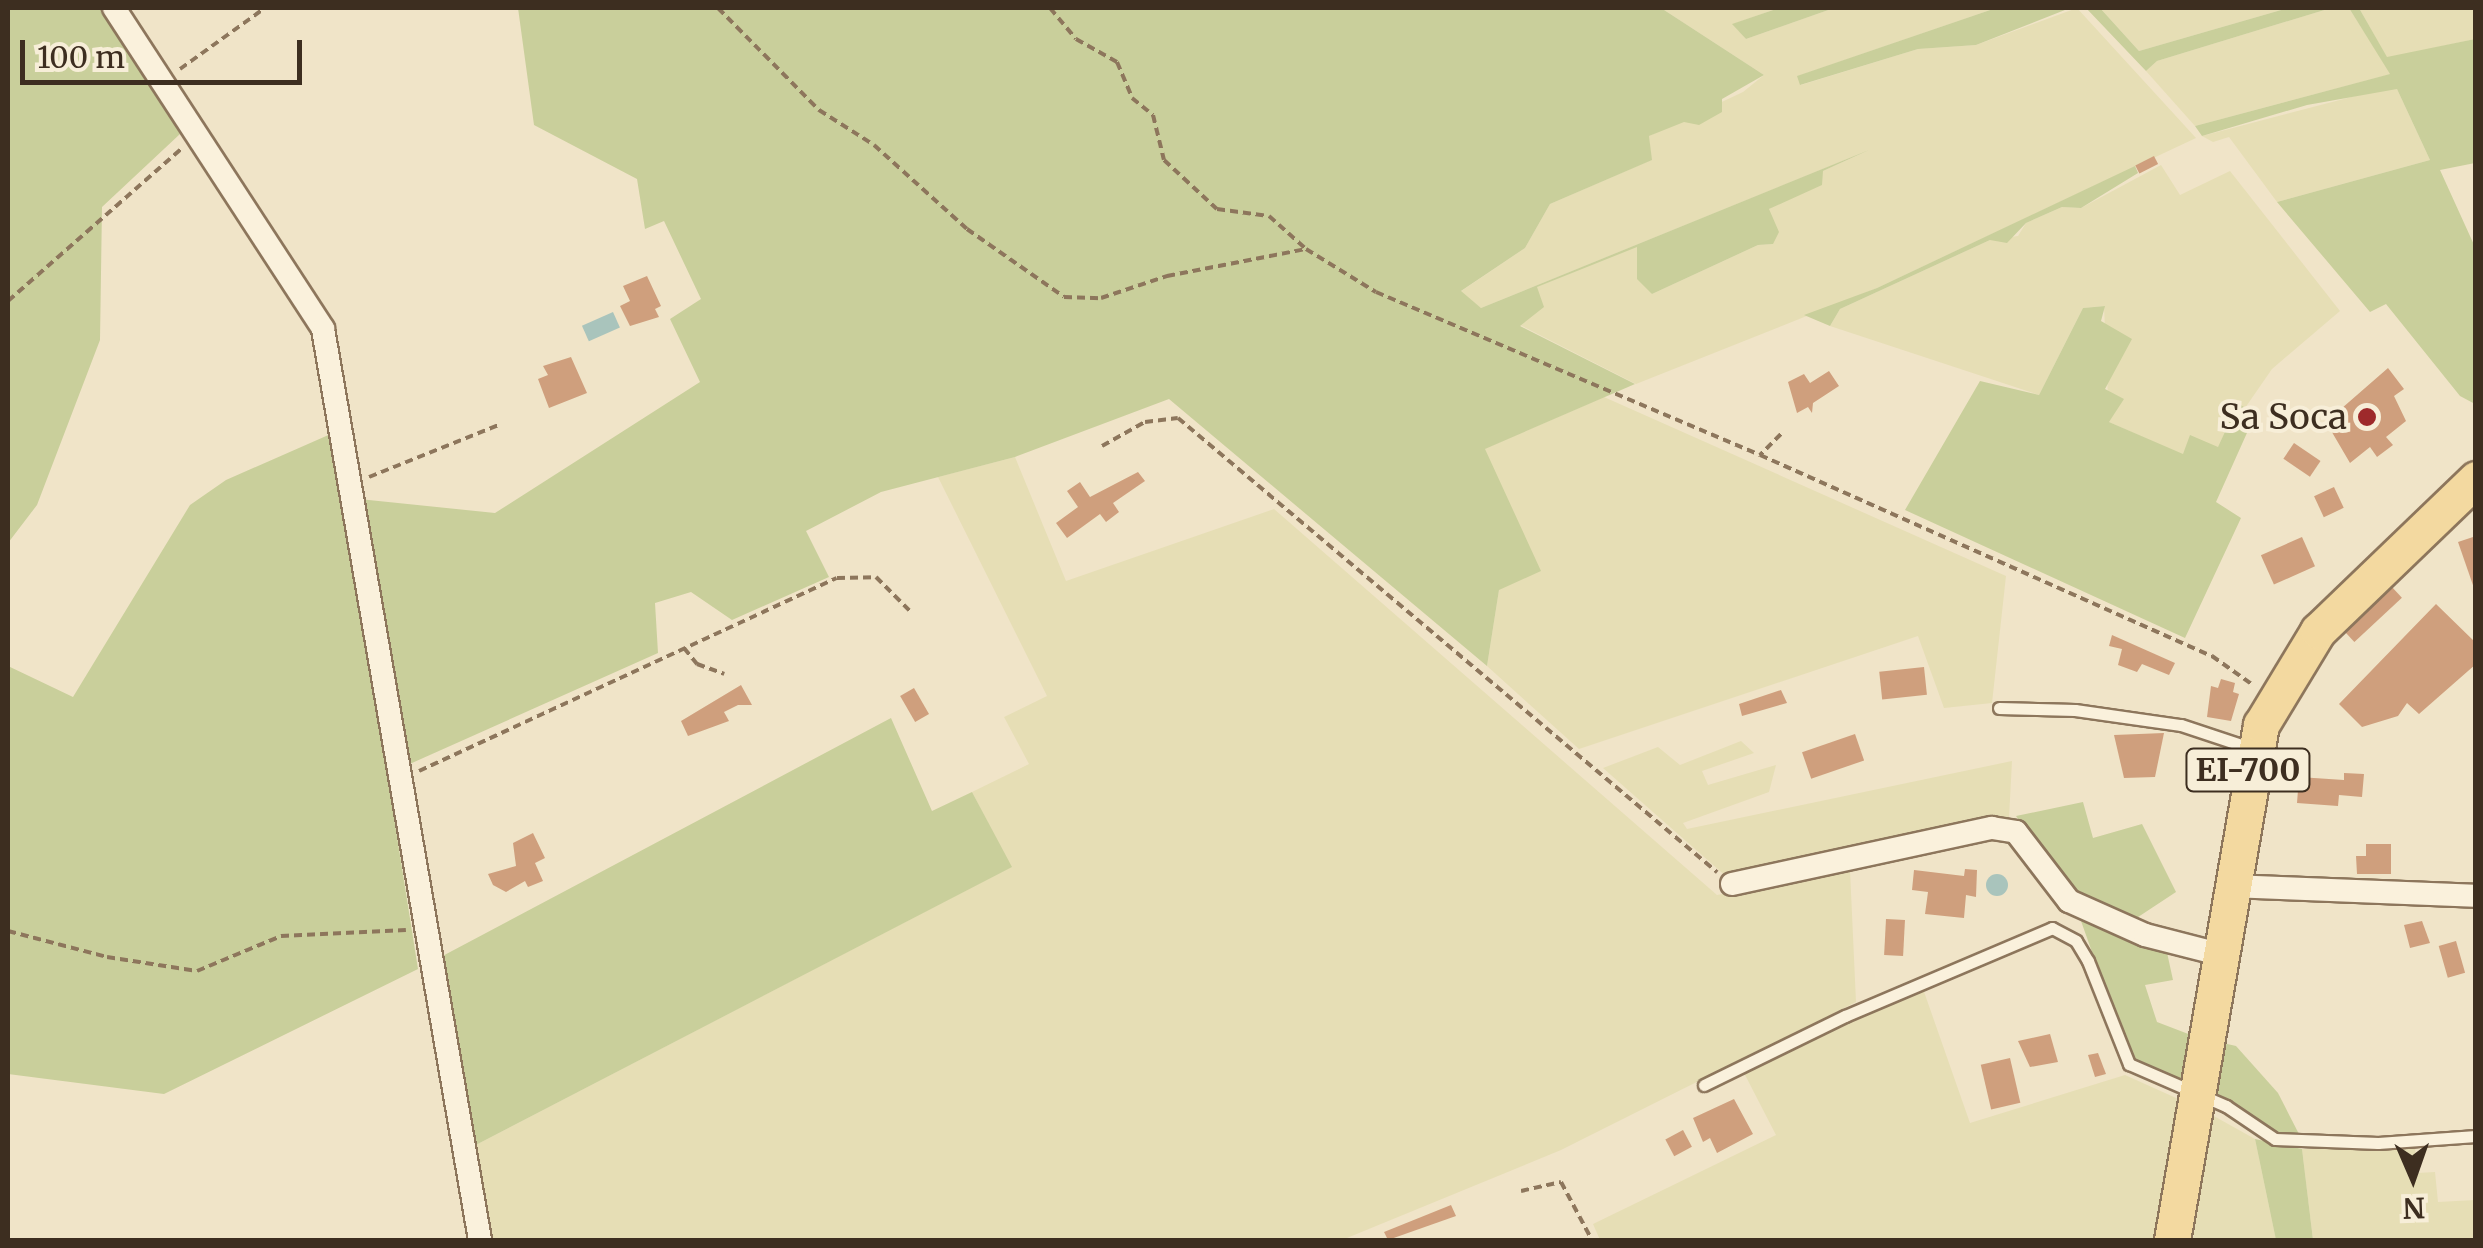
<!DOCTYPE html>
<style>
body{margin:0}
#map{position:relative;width:2483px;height:1248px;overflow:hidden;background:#f0e4c8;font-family:Merriweather,serif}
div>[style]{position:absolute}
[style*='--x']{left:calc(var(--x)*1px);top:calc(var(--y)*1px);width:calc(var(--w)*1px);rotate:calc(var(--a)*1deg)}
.farmland>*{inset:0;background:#e6deb5}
.green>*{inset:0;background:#c9cf9b}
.water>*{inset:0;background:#a9c4bc;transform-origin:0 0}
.round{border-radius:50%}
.building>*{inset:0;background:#cf9f7d;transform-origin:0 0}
.path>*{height:4px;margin-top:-2px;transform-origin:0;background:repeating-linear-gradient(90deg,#8d765c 0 8px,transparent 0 13px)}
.roads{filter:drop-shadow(2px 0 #8d765c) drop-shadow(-2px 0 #8d765c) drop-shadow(0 2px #8d765c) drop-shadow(0 -2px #8d765c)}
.lane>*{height:11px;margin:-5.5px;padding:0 5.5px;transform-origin:5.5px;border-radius:5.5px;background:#faf1dc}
.street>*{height:22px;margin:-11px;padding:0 11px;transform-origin:11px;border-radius:11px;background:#faf1dc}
.primary>*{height:35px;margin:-17.5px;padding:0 17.5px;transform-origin:17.5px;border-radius:17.5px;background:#f3d9a0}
.dots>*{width:28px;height:28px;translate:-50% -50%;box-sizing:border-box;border:5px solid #f7eed8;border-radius:50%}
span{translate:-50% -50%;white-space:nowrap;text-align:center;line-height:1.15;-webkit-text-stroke:8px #f7eed8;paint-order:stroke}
.shield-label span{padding:2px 8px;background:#f7eed8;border:2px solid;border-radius:8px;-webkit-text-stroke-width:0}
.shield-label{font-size:32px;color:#3d2e20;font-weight:700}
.poi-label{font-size:35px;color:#3d2e20}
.right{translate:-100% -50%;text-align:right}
.frame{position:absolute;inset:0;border:10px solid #3d2e20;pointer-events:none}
.north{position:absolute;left:2363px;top:1128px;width:100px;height:100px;-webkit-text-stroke:8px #f7eed8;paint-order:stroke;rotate:178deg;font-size:28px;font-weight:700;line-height:40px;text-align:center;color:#3d2e20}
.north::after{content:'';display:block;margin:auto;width:35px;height:45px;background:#3d2e20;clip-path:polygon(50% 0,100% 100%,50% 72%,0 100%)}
.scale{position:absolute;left:20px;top:40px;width:282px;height:45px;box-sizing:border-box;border:5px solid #3d2e20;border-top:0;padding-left:12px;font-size:30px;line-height:35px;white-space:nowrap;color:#3d2e20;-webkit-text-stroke:8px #f7eed8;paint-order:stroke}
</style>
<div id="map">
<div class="farmland">
<div style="clip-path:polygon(1661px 8px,1779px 8px,1733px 24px,1746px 39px,1834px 8px,1996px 8px,1798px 76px,1801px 85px,1918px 49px,1976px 45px,2077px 8px,2196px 138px,1877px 288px,1636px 384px,1520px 325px,1536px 287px,1637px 246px,1652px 294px,1758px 245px,1773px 244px,1768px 210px,1823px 171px,1867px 151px,1481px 308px,1460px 292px,1525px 248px,1550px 204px,1651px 160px,1649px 136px,1743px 92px,1764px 75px)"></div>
<div style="clip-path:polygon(2100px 8px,2288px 8px,2139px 51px)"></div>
<div style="clip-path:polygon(2331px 8px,2349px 8px,2391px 74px,2195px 126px,2146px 71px,2157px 61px)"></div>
<div style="clip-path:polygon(2359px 8px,2475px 8px,2475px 39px,2387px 58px)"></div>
<div style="clip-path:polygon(2382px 89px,2397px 89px,2430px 160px,2277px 202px,2229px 137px,2213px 142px,2202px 136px)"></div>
<div style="clip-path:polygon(2161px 165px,2180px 195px,2230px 171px,2340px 311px,2272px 369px,2245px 408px,2237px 403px,2218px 448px,2183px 455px,2109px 422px,2104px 306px,2083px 308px,2039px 395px,1830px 326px,1840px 309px,1990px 240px,2018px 236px,2026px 223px,2062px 207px,2081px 208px)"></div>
<div style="clip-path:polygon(1604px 397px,2006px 576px,1992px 703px,1944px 708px,1918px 636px,1579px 749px,1487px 666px,1499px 590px,1484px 449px)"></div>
<div style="clip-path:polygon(1015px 457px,1066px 581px,1274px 509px,1717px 895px,1850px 870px,1856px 1002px,1561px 1150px,1342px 1240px,486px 1240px,468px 1149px,1011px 867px,972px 792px,1029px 764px,1004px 717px,1047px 696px,938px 477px)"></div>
<div style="clip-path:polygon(1741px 741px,1754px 753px,1702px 771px,1708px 785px,1776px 765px,1769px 792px,1683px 823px,1687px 829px,2012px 761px,2009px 818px,1728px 878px,1603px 768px,1658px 747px,1680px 765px)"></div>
<div style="clip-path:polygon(1922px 986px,1970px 1123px,2125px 1075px,2185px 1102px,2162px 1240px,1600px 1240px,1593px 1224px,1776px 1135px,1743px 1071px)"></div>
<div style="clip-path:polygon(2212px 1115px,2255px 1139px,2276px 1240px,2193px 1240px)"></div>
<div style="clip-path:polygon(2415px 1147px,2417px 1173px,2435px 1172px,2438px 1202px,2475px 1200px,2475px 1240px,2313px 1240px,2302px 1149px)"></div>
</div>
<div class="green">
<div style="clip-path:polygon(8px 8px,107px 8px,180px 134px,102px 207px,100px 340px,37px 505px,8px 543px)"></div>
<div style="clip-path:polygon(518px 8px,1661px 8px,1764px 75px,1722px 99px,1722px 112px,1699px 125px,1684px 122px,1649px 136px,1652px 160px,1550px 204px,1525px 248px,1461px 291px,1481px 308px,1869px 150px,1823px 171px,1822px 185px,1769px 209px,1779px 232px,1773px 244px,1758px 245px,1652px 294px,1637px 279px,1637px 247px,1537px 287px,1544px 307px,1520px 326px,1635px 384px,1485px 449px,1541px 571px,1499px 590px,1487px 666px,1169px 399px,1015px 457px,881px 492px,806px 531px,829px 577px,732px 620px,691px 592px,655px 603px,658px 653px,403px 767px,359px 499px,495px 513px,700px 382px,670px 319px,701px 299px,664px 221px,645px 229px,637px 179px,534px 125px)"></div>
<div style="clip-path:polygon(1779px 8px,1834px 8px,1746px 39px,1732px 24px)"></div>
<div style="clip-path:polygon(1996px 8px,2070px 8px,1976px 45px,1918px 49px,1800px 85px,1797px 76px)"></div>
<div style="clip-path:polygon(2086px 8px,2100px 8px,2139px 51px,2288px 8px,2331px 8px,2157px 61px,2146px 71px)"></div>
<div style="clip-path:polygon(2349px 8px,2359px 8px,2387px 57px,2475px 39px,2475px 163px,2440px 170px,2475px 247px,2475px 404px,2460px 396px,2386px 304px,2370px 312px,2277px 202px,2430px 160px,2397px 89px,2307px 105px,2202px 136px,2195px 126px,2390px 74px)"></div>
<div style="clip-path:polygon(2135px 166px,2138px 173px,2081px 208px,2062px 207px,2026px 223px,2007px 243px,1990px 240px,1840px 309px,1830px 326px,1804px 315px,1877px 288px)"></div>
<div style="clip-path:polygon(2105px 306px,2101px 321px,2132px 339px,2105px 389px,2124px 399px,2109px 422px,2183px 454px,2190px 435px,2218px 447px,2238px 403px,2255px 415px,2216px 502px,2241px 518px,2185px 638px,1905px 510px,1980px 381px,2039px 395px,2083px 308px)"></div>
<div style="clip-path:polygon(333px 433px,418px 969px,164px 1094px,8px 1074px,8px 666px,73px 697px,190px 505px,226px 480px)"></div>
<div style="clip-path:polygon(891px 718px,932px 811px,972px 792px,1012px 867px,468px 1149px,435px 960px)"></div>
<div style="clip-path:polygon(2083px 802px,2093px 838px,2142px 824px,2176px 892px,2129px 923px,2079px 903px,2016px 816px)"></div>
<div style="clip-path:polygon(2081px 921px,2166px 948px,2173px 980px,2145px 985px,2157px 1022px,2191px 1035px,2185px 1082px,2129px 1056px)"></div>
<div style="clip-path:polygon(2214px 1041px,2236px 1046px,2278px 1093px,2301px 1138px,2271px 1133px,2214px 1096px)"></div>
<div style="clip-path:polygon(2255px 1139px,2302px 1149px,2313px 1240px,2276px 1240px)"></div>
</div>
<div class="water">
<div style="left:613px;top:312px;width:17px;height:34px;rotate:66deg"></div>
<div class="round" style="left:1986px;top:874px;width:22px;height:22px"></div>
</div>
<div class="building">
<div style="left:2154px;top:156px;width:9px;height:21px;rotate:63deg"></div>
<div style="clip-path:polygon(647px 276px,661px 306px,655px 309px,659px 317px,630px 326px,620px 306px,630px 301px,623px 286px)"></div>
<div style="clip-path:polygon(571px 357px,587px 393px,549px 408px,538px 379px,548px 375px,543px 366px)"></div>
<div style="clip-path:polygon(2388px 368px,2404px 389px,2394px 396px,2406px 421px,2386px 437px,2393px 445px,2377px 457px,2370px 447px,2350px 463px,2326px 422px)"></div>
<div style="clip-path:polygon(1829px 371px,1839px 386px,1813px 403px,1812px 413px,1808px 407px,1797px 413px,1788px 382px,1804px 374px,1810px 383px)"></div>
<div style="left:2294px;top:443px;width:32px;height:19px;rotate:34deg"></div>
<div style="clip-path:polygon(1138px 472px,1145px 481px,1113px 503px,1119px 512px,1106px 522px,1100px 514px,1067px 538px,1056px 523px,1078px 507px,1067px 491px,1080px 482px,1090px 497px)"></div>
<div style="left:2334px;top:487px;width:23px;height:22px;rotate:65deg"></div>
<div style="clip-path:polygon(2476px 536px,2476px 591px,2475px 591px,2458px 542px)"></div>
<div style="left:2302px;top:537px;width:32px;height:45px;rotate:66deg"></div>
<div style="left:2391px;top:586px;width:16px;height:65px;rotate:47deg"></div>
<div style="clip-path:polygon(2436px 604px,2476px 643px,2476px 664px,2419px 714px,2407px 703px,2398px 716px,2362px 727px,2339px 704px)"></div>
<div style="clip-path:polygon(2112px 635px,2175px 663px,2169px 675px,2142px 664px,2137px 672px,2118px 665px,2122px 649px,2109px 646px)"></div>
<div style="left:1924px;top:667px;width:28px;height:45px;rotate:84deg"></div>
<div style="clip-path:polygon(2221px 679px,2235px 683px,2233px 692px,2239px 694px,2231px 721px,2207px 717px,2211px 686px,2218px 688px)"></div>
<div style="clip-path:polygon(741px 685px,752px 705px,738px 705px,724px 712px,729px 721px,688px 736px,681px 721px)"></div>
<div style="left:914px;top:688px;width:30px;height:16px;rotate:60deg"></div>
<div style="clip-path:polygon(1781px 690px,1787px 703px,1742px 716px,1739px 704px)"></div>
<div style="clip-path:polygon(2164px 733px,2155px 777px,2124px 778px,2114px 735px)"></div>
<div style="left:1855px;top:734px;width:28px;height:56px;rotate:71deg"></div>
<div style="clip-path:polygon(2344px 773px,2364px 774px,2362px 797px,2339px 795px,2338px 806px,2297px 803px,2299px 777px,2344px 780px)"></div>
<div style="clip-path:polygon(533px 833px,545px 858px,535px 863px,543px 881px,528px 887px,525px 881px,506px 892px,493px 885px,488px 874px,516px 866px,513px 843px)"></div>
<div style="clip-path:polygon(2366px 844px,2391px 844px,2391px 874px,2357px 874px,2356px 856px,2366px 856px)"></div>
<div style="clip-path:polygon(1965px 869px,1977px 870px,1976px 897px,1966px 895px,1964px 918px,1925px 914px,1928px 892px,1912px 890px,1914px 870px,1964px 876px)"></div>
<div style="left:1886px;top:919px;width:19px;height:36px;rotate:3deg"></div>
<div style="clip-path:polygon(2422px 921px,2430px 943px,2410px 948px,2404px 925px)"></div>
<div style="left:2456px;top:941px;width:33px;height:18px;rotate:74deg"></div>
<div style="clip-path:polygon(2050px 1034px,2058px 1062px,2030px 1067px,2018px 1041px)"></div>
<div style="clip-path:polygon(2098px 1053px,2106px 1074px,2095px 1077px,2088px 1055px)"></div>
<div style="left:2010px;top:1058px;width:46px;height:30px;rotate:77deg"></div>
<div style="clip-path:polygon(1734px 1099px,1753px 1134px,1717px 1153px,1710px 1138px,1703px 1142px,1693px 1118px)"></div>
<div style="left:1683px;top:1130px;width:19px;height:20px;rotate:62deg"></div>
<div style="clip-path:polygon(1451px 1205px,1456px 1216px,1388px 1240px,1384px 1232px)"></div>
</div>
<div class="path">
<div style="--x:718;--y:8;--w:144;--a:45.3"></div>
<div style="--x:819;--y:110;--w:65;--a:32.5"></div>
<div style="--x:874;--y:145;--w:125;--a:42.1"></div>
<div style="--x:967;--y:229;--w:118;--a:35"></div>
<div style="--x:1064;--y:297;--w:37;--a:2"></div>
<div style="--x:1101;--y:298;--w:70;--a:-18.4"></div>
<div style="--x:1167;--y:276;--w:142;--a:-11"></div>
<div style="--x:1306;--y:249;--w:82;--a:31.6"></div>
<div style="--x:1376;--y:292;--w:417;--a:23"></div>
<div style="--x:1050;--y:8;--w:40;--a:50"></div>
<div style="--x:1076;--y:39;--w:47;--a:29.3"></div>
<div style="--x:1117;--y:62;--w:39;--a:67"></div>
<div style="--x:1132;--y:98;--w:27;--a:39"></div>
<div style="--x:1153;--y:115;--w:46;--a:76.3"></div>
<div style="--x:1164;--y:160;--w:72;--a:42.8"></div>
<div style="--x:1217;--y:209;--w:52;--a:7.7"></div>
<div style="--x:1269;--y:216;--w:50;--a:41.7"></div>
<div style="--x:180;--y:69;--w:105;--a:-35.7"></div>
<div style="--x:8;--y:301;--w:230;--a:-41.3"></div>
<div style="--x:1781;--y:434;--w:30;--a:135"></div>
<div style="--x:1760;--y:455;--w:495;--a:24"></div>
<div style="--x:2212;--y:656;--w:50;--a:35.3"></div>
<div style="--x:1102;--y:446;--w:49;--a:-29.2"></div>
<div style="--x:1145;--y:422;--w:33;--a:-7"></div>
<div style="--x:1178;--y:418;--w:705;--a:40.11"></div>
<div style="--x:369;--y:477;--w:142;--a:-21.9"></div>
<div style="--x:684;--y:648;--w:21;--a:51"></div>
<div style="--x:697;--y:664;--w:29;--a:20"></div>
<div style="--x:419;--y:771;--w:460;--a:-24.8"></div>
<div style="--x:837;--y:578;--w:39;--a:-1"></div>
<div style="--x:876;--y:577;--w:51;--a:45"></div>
<div style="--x:8;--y:931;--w:102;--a:14.7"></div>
<div style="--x:107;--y:957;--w:91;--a:8.8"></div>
<div style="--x:197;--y:971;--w:91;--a:-22.6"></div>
<div style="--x:281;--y:936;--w:125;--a:-2.7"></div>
<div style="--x:1521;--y:1191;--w:41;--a:-12.7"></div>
<div style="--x:1561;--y:1182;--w:66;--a:61.9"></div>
</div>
<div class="roads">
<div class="lane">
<div style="--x:1999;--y:708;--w:76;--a:1.5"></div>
<div style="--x:2075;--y:710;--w:107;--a:8.1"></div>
<div style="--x:2181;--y:725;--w:73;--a:18.4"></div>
<div style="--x:1704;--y:1085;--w:157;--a:-26.1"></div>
<div style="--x:1845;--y:1016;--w:225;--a:-23"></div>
<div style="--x:2052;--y:928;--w:27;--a:28"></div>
<div style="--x:2076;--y:941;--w:23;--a:59"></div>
<div style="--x:2088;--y:961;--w:111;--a:68.3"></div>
<div style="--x:2129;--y:1064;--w:106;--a:23.4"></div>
<div style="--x:2226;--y:1106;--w:59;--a:34"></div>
<div style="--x:2275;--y:1139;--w:103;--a:2.2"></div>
<div style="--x:2378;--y:1143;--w:98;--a:-4.1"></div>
</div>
<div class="street">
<div style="--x:114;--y:8;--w:383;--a:56.9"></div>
<div style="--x:323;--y:329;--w:924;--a:80.22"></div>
<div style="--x:1732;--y:884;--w:266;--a:-12.2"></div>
<div style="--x:1992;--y:828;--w:24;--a:9"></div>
<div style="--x:2016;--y:832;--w:87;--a:52.5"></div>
<div style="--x:2069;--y:901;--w:83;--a:24.1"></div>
<div style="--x:2145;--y:935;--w:76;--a:14.4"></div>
<div style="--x:2229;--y:886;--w:247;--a:2.3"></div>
</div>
<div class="primary">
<div style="--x:2172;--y:1240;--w:523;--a:-80.2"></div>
<div style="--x:2261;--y:725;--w:110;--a:-58.8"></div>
<div style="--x:2318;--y:631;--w:219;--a:-43.9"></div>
</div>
</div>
<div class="dots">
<div style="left:2367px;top:417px;background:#9e2a2b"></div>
</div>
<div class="shield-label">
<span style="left:2248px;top:770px">EI-700</span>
</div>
<div class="poi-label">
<span class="right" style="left:2347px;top:417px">Sa Soca</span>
</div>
<div class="frame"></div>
<div class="north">N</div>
<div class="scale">100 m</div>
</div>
